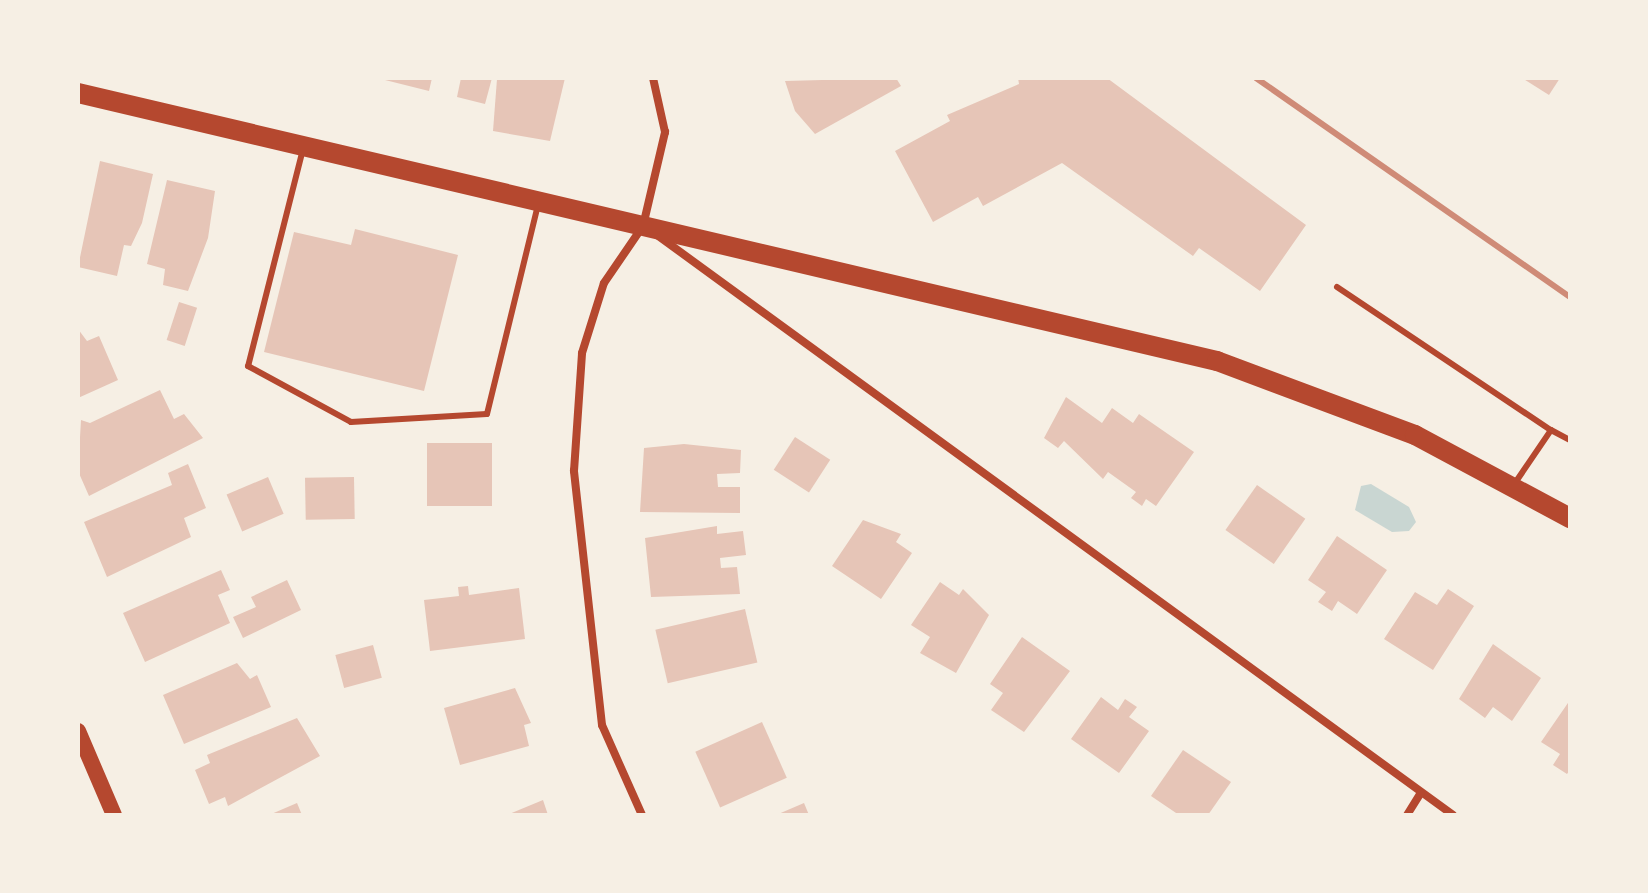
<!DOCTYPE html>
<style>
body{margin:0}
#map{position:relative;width:1648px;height:893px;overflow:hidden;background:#f6efe4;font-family:Barlow,sans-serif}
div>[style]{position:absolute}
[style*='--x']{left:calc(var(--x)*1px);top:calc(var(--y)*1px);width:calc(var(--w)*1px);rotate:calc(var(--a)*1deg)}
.water>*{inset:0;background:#c9d6d2}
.building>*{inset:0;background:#e6c5b7;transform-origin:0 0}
.service>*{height:6px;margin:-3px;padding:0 3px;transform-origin:3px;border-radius:3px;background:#b5482f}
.minor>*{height:8px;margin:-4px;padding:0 4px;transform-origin:4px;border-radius:4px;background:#b5482f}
.secondary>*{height:16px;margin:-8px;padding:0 8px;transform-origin:8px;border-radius:8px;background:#b5482f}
.primary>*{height:20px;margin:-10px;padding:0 10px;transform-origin:10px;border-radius:10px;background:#b5482f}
.rail>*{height:6px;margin:-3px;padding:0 3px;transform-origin:3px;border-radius:3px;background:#cf8b77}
span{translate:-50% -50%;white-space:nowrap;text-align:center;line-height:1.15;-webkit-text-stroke:6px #f6efe4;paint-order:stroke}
.frame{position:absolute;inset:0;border:80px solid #f6efe4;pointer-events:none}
</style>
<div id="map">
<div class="water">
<div style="clip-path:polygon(1371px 484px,1409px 507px,1416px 522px,1409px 531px,1392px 532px,1355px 510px,1361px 486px)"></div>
</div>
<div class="building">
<div style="clip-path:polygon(377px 78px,432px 78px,429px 91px)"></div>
<div style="clip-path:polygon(461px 78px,492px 78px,485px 104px,457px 97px)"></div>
<div style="clip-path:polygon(565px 78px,550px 141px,493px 131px,497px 79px)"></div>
<div style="clip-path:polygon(896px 78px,901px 86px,815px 134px,795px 111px,785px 81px)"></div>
<div style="clip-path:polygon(1018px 78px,1107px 78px,1306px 225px,1260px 291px,1199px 248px,1193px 256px,1062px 163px,983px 206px,978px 197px,933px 222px,895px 151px,950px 121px,947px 115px,1019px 84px)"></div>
<div style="clip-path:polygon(1522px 78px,1560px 78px,1549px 95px)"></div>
<div style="clip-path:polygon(100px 161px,153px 174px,142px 223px,131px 246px,124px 245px,117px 276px,78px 267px)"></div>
<div style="clip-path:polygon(167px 180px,215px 191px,208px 238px,188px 291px,163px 285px,165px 269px,147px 264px)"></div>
<div style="clip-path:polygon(355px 229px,458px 255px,424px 391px,264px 352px,294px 232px,351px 245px)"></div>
<div style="left:179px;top:302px;width:19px;height:40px;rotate:18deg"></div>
<div style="clip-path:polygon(78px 329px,87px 341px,99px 336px,118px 380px,78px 398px)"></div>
<div style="clip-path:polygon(160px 390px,174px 419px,184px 414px,203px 438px,89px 496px,78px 471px,81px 420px,90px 423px)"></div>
<div style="clip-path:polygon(1066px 397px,1102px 423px,1112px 408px,1133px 423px,1139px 414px,1194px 452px,1156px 506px,1146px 499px,1142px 506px,1131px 498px,1136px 492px,1108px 472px,1103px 479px,1064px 441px,1058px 448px,1044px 438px)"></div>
<div style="left:795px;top:437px;width:42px;height:39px;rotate:33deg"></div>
<div style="left:427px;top:443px;width:65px;height:63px"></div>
<div style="clip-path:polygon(684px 444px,741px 450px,740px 473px,717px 474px,718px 487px,740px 487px,740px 513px,640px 512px,644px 448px)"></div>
<div style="clip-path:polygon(188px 464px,206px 508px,184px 518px,191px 537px,107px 577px,84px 522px,172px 485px,168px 473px)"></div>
<div style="left:268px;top:477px;width:40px;height:45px;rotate:67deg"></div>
<div style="left:354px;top:477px;width:42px;height:49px;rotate:89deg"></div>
<div style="left:1257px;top:485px;width:59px;height:55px;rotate:35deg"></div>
<div style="clip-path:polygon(863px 520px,901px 534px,896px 542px,912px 553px,881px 599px,832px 566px)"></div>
<div style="clip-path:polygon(717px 526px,717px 534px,743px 531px,746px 555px,720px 558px,721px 568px,737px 567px,740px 594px,651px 597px,645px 538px)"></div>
<div style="clip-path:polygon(1337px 536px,1387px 570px,1357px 614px,1338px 601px,1332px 611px,1318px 602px,1326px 592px,1308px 580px)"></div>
<div style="clip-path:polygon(221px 570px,230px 590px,218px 595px,230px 623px,145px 662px,123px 613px)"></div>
<div style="clip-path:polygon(287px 580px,301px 610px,243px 638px,233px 617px,256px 607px,251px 597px)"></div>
<div style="clip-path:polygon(940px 582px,959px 595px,963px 589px,989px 615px,956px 673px,920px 653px,930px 637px,911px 625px)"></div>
<div style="clip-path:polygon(468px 586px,469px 595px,519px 588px,525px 639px,430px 651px,424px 600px,459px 596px,458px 587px)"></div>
<div style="clip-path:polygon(1448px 589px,1474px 606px,1433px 670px,1384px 639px,1415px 592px,1437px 605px)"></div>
<div style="left:745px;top:609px;width:55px;height:92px;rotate:77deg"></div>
<div style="clip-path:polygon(1022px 637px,1070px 671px,1024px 732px,991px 710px,1003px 693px,990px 684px)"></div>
<div style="clip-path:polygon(1493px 644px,1541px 678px,1512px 721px,1493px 707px,1485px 718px,1459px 699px)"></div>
<div style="left:373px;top:645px;width:34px;height:39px;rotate:75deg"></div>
<div style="clip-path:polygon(237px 663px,250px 679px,257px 675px,271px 707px,184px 744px,163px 695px)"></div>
<div style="clip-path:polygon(515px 688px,531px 723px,524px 725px,529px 746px,460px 765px,444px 708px)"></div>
<div style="clip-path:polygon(1101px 697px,1118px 710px,1125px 699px,1137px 707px,1129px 717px,1149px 731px,1119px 773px,1071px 739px)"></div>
<div style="clip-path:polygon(1570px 700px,1570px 770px,1567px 774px,1553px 765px,1560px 754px,1541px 742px)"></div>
<div style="clip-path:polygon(297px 718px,320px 756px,228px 806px,225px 797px,209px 804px,195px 770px,210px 763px,207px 755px)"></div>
<div style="left:762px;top:722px;width:61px;height:73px;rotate:66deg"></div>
<div style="clip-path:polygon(1183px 750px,1231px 782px,1208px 815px,1179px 815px,1151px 796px)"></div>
<div style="clip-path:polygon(543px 800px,548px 815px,507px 815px)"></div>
<div style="clip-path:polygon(297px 803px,302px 815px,269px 815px)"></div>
<div style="clip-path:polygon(804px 803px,809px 815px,776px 815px)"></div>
</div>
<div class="service">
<div style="--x:303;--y:149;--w:224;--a:104.2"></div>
<div style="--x:248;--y:366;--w:117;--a:28.5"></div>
<div style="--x:351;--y:422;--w:136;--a:-3.4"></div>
<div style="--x:487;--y:414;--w:215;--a:-76.3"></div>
<div style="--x:1337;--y:287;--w:257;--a:33.8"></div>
<div style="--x:1515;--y:483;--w:64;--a:-55.8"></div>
<div style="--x:1551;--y:430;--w:21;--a:28"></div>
</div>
<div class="minor">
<div style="--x:657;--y:235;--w:985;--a:36.08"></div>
<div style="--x:642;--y:815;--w:98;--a:-114"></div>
<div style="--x:602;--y:725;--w:256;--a:-96.3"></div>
<div style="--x:574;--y:471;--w:118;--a:-86.1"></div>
<div style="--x:582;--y:353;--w:73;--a:-72.6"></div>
<div style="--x:604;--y:283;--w:69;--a:-55.6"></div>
<div style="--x:643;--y:226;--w:97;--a:-76.8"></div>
<div style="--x:665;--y:132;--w:55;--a:-102.5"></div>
<div style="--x:1407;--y:815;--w:26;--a:-58"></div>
</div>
<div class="secondary">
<div style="--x:78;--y:731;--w:91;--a:66.8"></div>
</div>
<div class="primary">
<div style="--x:78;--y:93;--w:1170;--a:13.24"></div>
<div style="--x:1217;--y:361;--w:211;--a:20.5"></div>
<div style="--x:1415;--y:435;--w:176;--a:28.2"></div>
</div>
<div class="rail">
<div style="--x:1256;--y:78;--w:383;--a:34.9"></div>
</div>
<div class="frame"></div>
</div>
